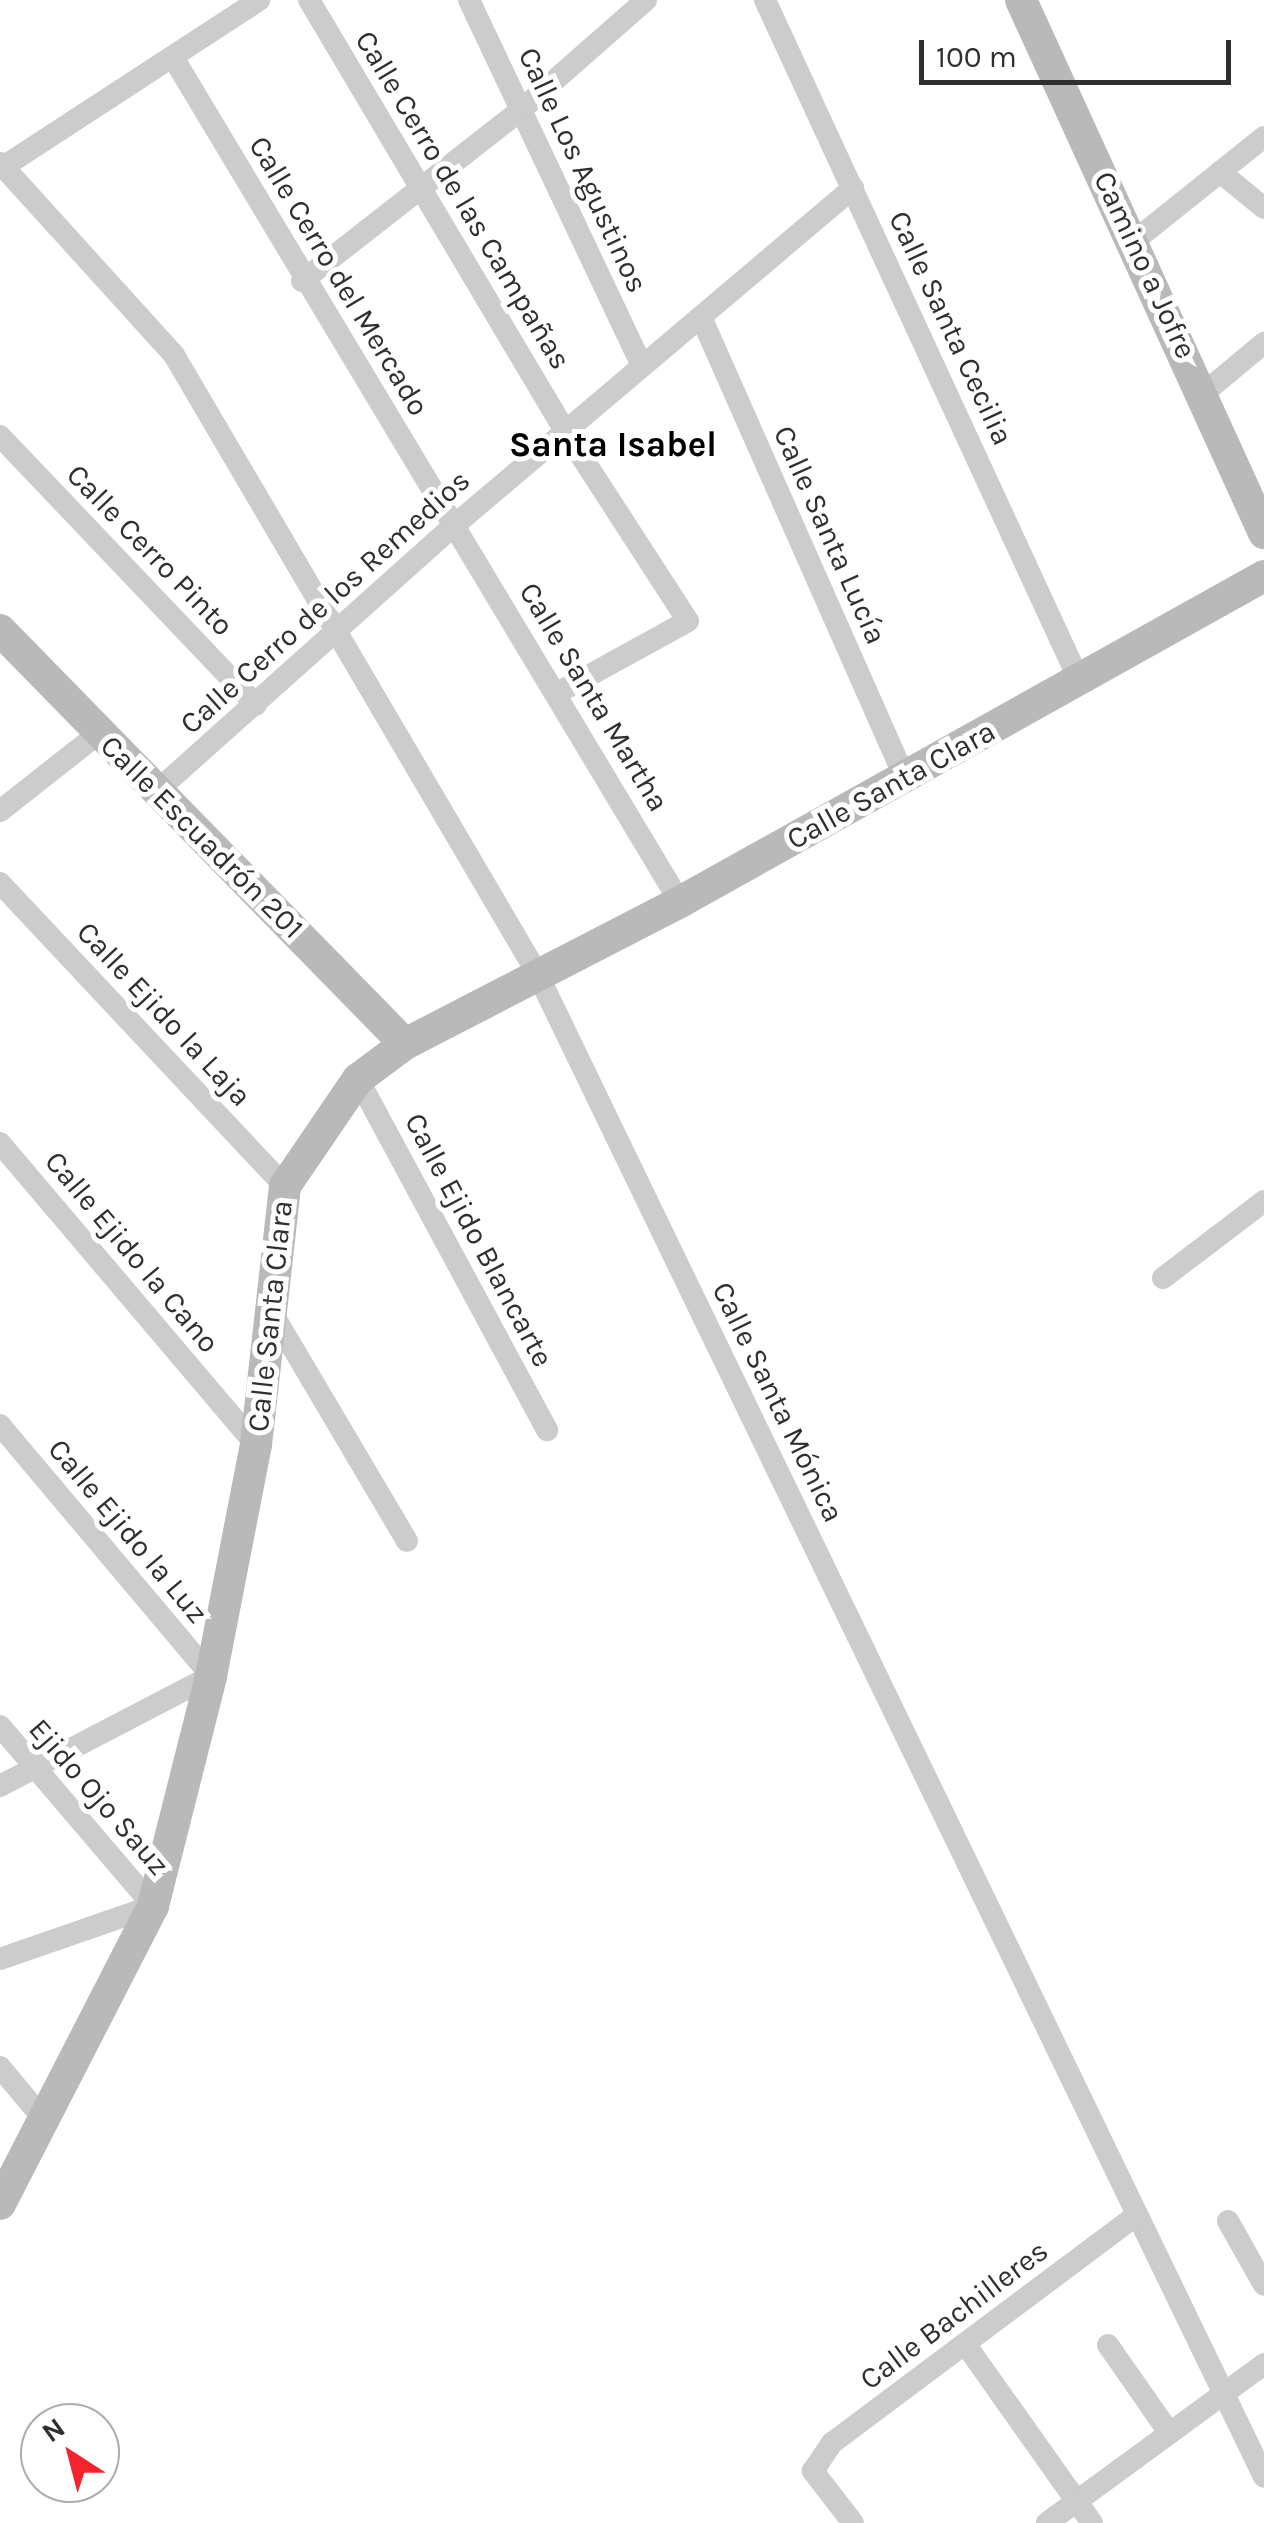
<!DOCTYPE html>
<meta charset="utf-8">
<style>
body{margin:0}
#map{position:relative;width:1264px;height:2523px;overflow:hidden;background:#fff;font-family:Karla,sans-serif}
div>[style]{position:absolute}
[style*='--x']{left:calc(var(--x)*1px);top:calc(var(--y)*1px);width:calc(var(--w)*1px);rotate:calc(var(--a)*1deg)}
.street>*{height:22px;margin:-11px;padding:0 11px;transform-origin:11px;border-radius:11px;background:#ccc}
.secondary>*{height:32px;margin:-16px;padding:0 16px;transform-origin:16px;border-radius:16px;background:#b9b9b9}
span{translate:-50% -50%;white-space:nowrap;text-align:center;line-height:1.15;-webkit-text-stroke:10px #fff;paint-order:stroke}
.street-label{font-size:30px;color:#2f2f2f}
.quarter-label{font-size:35px;color:#000;font-weight:700}
.north{position:absolute;left:20px;top:2403px;width:100px;height:100px;box-sizing:border-box;background:#fff;border:2px solid #acacac;border-radius:50%;rotate:324deg;font-size:28px;font-weight:700;line-height:40px;text-align:center;color:#2f2f2f}
.north::after{content:'';display:block;margin:auto;width:35px;height:45px;background:#f3242d;clip-path:polygon(50% 0,100% 100%,50% 72%,0 100%)}
.scale{position:absolute;left:919px;top:40px;width:312px;height:45px;box-sizing:border-box;border:5px solid #2f2f2f;border-top:0;padding-left:12px;font-size:30px;line-height:35px;white-space:nowrap;color:#2f2f2f;-webkit-text-stroke:8px #fff;paint-order:stroke}
</style>
<div id="map">
<div class="street">
<div style="--x:309;--y:0;--w:501;--a:59.29"></div>
<div style="--x:565;--y:431;--w:226;--a:57.1"></div>
<div style="--x:688;--y:621;--w:149;--a:151.2"></div>
<div style="--x:469;--y:0;--w:405;--a:64.7"></div>
<div style="--x:765;--y:0;--w:751;--a:65.21"></div>
<div style="--x:174;--y:59;--w:983;--a:59.03"></div>
<div style="--x:0;--y:163;--w:259;--a:47.8"></div>
<div style="--x:174;--y:355;--w:717;--a:59.57"></div>
<div style="--x:537;--y:973;--w:1670;--a:64.2"></div>
<div style="--x:3;--y:167;--w:306;--a:-33.1"></div>
<div style="--x:1220;--y:172;--w:57;--a:39.3"></div>
<div style="--x:1134;--y:241;--w:166;--a:-38.7"></div>
<div style="--x:302;--y:281;--w:279;--a:-38"></div>
<div style="--x:522;--y:109;--w:165;--a:-41.3"></div>
<div style="--x:701;--y:317;--w:502;--a:66.14"></div>
<div style="--x:1205;--y:392;--w:77;--a:-39.7"></div>
<div style="--x:0;--y:436;--w:371;--a:46.4"></div>
<div style="--x:158;--y:790;--w:401;--a:-41.8"></div>
<div style="--x:457;--y:523;--w:519;--a:-40.23"></div>
<div style="--x:0;--y:811;--w:126;--a:-38.2"></div>
<div style="--x:0;--y:883;--w:416;--a:46.8"></div>
<div style="--x:358;--y:1079;--w:399;--a:61.7"></div>
<div style="--x:0;--y:1143;--w:396;--a:49.7"></div>
<div style="--x:1163;--y:1278;--w:127;--a:-37.3"></div>
<div style="--x:271;--y:1311;--w:267;--a:59.4"></div>
<div style="--x:0;--y:1425;--w:328;--a:49.9"></div>
<div style="--x:211;--y:1676;--w:238;--a:152.5"></div>
<div style="--x:0;--y:1726;--w:236;--a:49.6"></div>
<div style="--x:153;--y:1906;--w:162;--a:160.9"></div>
<div style="--x:0;--y:2067;--w:70;--a:50.2"></div>
<div style="--x:1228;--y:2221;--w:73;--a:60.6"></div>
<div style="--x:966;--y:2345;--w:218;--a:54.7"></div>
<div style="--x:1108;--y:2345;--w:105;--a:55.1"></div>
<div style="--x:853;--y:2523;--w:66;--a:-127.6"></div>
<div style="--x:813;--y:2471;--w:34;--a:-56"></div>
<div style="--x:832;--y:2443;--w:381;--a:-36.8"></div>
<div style="--x:1047;--y:2523;--w:269;--a:-36.2"></div>
</div>
<div class="secondary">
<div style="--x:1021;--y:0;--w:586;--a:65.49"></div>
<div style="--x:0;--y:630;--w:579;--a:45.63"></div>
<div style="--x:0;--y:2204;--w:335;--a:-62.8"></div>
<div style="--x:153;--y:1906;--w:237;--a:-75.8"></div>
<div style="--x:211;--y:1676;--w:235;--a:-79"></div>
<div style="--x:256;--y:1445;--w:261;--a:-83.6"></div>
<div style="--x:285;--y:1186;--w:130;--a:-55.7"></div>
<div style="--x:358;--y:1079;--w:59;--a:-36.7"></div>
<div style="--x:405;--y:1044;--w:309;--a:-27.3"></div>
<div style="--x:680;--y:902;--w:669;--a:-29.17"></div>
</div>
<div class="street-label">
<span style="left:583px;top:170px;rotate:65deg">Calle Los Agustinos</span>
<span style="left:463px;top:200px;rotate:59deg">Calle Cerro de las Campañas</span>
<span style="left:1145px;top:265px;rotate:65deg">Camino a Jofre</span>
<span style="left:339px;top:276px;rotate:59deg">Calle Cerro del Mercado</span>
<span style="left:951px;top:328px;rotate:65deg">Calle Santa Cecilia</span>
<span style="left:830px;top:535px;rotate:66deg">Calle Santa Lucía</span>
<span style="left:150px;top:550px;rotate:46deg">Calle Cerro Pinto</span>
<span style="left:325px;top:602px;rotate:-42deg">Calle Cerro de los Remedios</span>
<span style="left:594px;top:697px;rotate:59deg">Calle Santa Martha</span>
<span style="left:891px;top:785px;rotate:-29deg">Calle Santa Clara</span>
<span style="left:202px;top:837px;rotate:45deg">Calle Escuadrón 201</span>
<span style="left:164px;top:1014px;rotate:47deg">Calle Ejido la Laja</span>
<span style="left:479px;top:1240px;rotate:62deg">Calle Ejido Blancarte</span>
<span style="left:132px;top:1252px;rotate:50deg">Calle Ejido la Cano</span>
<span style="left:270px;top:1316px;rotate:-84deg">Calle Santa Clara</span>
<span style="left:778px;top:1402px;rotate:64deg">Calle Santa Mónica</span>
<span style="left:128px;top:1531px;rotate:50deg">Calle Ejido la Luz</span>
<span style="left:99px;top:1797px;rotate:49deg">Ejido Ojo Sauz</span>
<span style="left:954px;top:2315px;rotate:-37deg">Calle Bachilleres</span>
</div>
<div class="quarter-label">
<span style="left:613px;top:445px">Santa Isabel</span>
</div>
<div class="north">N</div>
<div class="scale">100 m</div>
</div>
